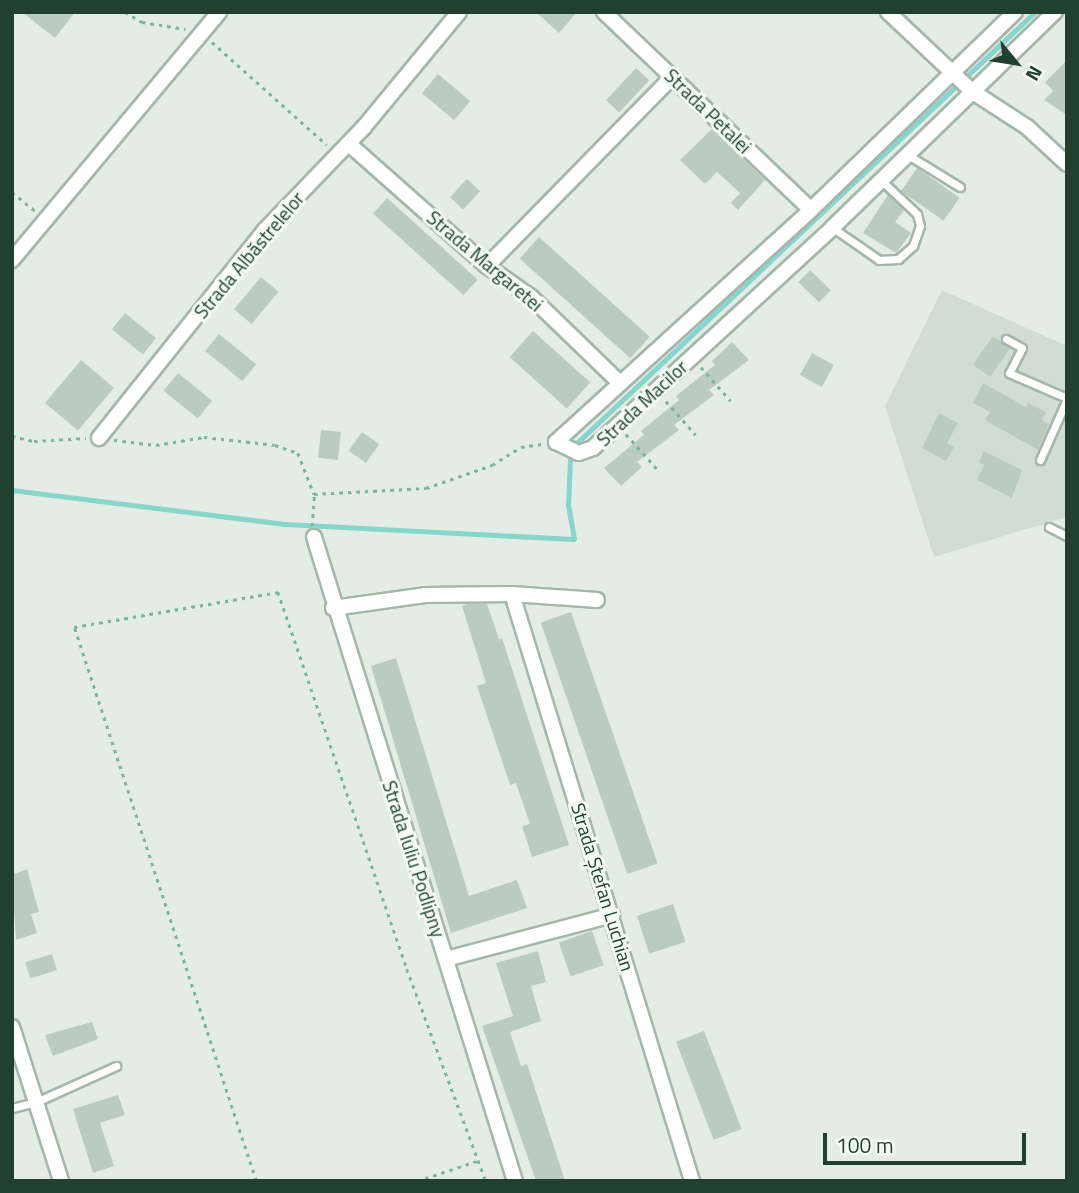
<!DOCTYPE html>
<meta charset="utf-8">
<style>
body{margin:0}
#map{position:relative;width:1079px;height:1193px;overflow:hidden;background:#e3ede6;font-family:"Titillium Web",sans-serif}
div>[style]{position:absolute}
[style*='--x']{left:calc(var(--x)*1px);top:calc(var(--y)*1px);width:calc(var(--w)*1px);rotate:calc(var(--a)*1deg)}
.built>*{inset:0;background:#d1ddd4}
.stream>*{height:4.5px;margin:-2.25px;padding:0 2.25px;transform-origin:2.25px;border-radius:2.25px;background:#88d5cb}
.building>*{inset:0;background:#bbcbc0;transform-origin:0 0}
.path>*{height:2.5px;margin-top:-1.25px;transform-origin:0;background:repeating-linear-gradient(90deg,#81b395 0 3.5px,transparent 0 8.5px)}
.roads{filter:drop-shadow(2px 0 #a5b6ab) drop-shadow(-2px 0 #a5b6ab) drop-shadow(0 2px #a5b6ab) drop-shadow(0 -2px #a5b6ab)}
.service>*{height:7px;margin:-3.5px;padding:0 3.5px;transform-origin:3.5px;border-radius:3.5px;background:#fff}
.minor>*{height:14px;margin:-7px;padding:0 7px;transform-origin:7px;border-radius:7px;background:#fff}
span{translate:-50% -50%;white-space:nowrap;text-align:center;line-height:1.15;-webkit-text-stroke:6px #f3faf5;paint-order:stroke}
.street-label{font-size:19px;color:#21402f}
.frame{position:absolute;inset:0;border:14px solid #21402f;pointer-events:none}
.north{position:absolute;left:981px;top:28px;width:70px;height:70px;-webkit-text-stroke:5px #f3faf5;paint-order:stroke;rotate:120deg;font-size:19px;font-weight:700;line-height:28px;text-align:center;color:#21402f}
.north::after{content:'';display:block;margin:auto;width:24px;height:32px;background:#21402f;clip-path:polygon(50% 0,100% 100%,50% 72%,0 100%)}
.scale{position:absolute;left:823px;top:1133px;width:203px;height:32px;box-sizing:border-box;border:4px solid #21402f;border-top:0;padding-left:9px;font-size:21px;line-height:24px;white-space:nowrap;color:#21402f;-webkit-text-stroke:5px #f3faf5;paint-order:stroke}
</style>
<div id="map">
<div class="built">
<div style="clip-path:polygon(942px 290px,1067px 346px,1067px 517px,934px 557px,885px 406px)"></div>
</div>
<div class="stream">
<div style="--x:578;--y:442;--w:627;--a:-43.26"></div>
<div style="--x:12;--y:490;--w:276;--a:7.1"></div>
<div style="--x:286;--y:524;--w:288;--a:3"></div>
<div style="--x:574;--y:539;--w:34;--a:-100"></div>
<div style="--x:568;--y:506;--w:48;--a:-87.6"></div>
</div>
<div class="building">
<div style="clip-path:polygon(22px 12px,75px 12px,55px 38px)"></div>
<div style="clip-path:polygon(536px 12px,577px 12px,559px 33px)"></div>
<div style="clip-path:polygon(1067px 60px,1067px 115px,1044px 100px,1053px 91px,1045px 82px)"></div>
<div style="left:636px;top:68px;width:18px;height:44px;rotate:43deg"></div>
<div style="left:438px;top:74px;width:42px;height:25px;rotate:40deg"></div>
<div style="clip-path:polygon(712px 129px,765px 180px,738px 210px,731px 203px,740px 193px,717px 172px,705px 184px,680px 160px)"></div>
<div style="left:917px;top:168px;width:52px;height:28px;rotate:35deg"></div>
<div style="left:467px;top:179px;width:18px;height:25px;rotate:43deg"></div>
<div style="clip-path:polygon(888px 195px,904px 210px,895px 222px,911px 233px,896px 253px,863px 233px)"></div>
<div style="left:387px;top:198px;width:122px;height:21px;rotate:42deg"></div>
<div style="left:539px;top:237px;width:149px;height:29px;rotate:42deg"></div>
<div style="left:810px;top:270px;width:29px;height:17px;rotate:44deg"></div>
<div style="left:261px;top:277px;width:23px;height:42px;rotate:40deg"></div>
<div style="left:125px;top:313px;width:40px;height:21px;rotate:39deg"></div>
<div style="left:533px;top:331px;width:77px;height:35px;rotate:42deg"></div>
<div style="left:219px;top:334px;width:48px;height:22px;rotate:39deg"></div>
<div style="left:993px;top:336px;width:21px;height:35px;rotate:35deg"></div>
<div style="clip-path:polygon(732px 342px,749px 360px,709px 390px,714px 395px,674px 425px,679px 430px,637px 462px,642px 467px,621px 486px,604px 468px,644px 435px,641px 431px,679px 400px,676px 396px,715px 365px,712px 361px)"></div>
<div style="left:812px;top:353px;width:25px;height:25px;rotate:29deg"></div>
<div style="left:81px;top:360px;width:43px;height:56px;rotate:40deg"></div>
<div style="left:178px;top:373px;width:44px;height:23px;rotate:39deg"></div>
<div style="clip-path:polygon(983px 383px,1026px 407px,1028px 403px,1046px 412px,1042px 420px,1049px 424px,1038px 450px,985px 420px,990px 412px,973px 403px)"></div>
<div style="clip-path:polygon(939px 413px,958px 423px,947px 443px,954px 447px,946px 461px,922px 448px)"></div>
<div style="left:321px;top:430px;width:20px;height:28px;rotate:6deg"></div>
<div style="left:362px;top:432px;width:21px;height:23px;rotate:35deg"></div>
<div style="clip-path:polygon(984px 451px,1022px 470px,1012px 498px,977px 480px,984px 465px,979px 462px)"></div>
<div style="clip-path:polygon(467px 604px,487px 604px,499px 639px,502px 638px,569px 845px,532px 857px,522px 826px,530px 824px,516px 783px,510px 785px,477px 686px,486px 683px,462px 606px)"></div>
<div style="left:571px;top:612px;width:266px;height:32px;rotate:71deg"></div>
<div style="clip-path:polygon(396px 658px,469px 896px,517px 880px,527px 908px,451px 933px,371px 666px)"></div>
<div style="clip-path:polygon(27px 869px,39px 912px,31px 914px,37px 933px,16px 940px,12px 875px)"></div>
<div style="left:673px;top:904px;width:40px;height:38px;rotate:72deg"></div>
<div style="left:592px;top:931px;width:36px;height:35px;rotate:71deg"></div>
<div style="clip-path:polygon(538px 951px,546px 982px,531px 986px,541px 1021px,510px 1032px,521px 1066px,527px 1064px,565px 1181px,536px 1181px,482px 1026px,513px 1016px,496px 963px)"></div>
<div style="left:52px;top:954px;width:17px;height:28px;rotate:73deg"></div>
<div style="clip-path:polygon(92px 1022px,98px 1039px,53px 1056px,45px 1035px)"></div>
<div style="left:704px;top:1031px;width:105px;height:30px;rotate:69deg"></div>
<div style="clip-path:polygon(118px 1095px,125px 1115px,100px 1123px,114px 1166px,93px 1173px,73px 1109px)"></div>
</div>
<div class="path">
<div style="--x:125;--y:12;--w:20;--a:30"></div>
<div style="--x:142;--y:22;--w:44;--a:9.2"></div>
<div style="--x:212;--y:42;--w:154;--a:41.8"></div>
<div style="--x:12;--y:192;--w:32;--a:39"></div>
<div style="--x:701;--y:367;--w:45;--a:48.6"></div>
<div style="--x:666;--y:401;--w:45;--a:48.6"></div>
<div style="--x:626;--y:434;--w:50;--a:48.3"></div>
<div style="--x:12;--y:436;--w:23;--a:13"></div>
<div style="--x:34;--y:441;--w:52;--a:-3.3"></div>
<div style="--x:114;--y:440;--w:42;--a:6.8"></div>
<div style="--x:156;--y:445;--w:49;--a:-9.5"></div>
<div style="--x:204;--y:437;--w:71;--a:6.4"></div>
<div style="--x:275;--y:445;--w:24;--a:19"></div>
<div style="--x:298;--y:453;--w:44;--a:68.7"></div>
<div style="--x:312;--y:526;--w:32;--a:-86"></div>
<div style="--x:314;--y:494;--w:112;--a:-3.1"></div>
<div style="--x:426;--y:488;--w:70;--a:-19.2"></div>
<div style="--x:492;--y:465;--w:34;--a:-32"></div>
<div style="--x:521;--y:447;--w:21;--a:-8"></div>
<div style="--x:256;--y:1181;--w:583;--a:-108.19"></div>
<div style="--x:74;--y:627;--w:207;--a:-9.7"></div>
<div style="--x:278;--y:592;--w:398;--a:71.1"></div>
<div style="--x:407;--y:969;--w:226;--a:69.6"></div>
<div style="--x:417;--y:1181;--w:66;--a:-18.4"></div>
</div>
<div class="roads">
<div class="service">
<div style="--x:908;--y:155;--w:61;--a:31.6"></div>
<div style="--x:833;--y:228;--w:56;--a:34.8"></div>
<div style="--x:879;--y:260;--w:19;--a:-3"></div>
<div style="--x:898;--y:259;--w:20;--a:-41"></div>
<div style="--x:913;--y:246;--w:21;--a:-71"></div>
<div style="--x:920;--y:226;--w:12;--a:-104"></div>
<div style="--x:917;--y:214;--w:48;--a:-136.7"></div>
<div style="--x:1006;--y:339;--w:18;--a:29"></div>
<div style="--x:1022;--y:348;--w:28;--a:117"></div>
<div style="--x:1009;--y:373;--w:63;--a:23.3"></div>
<div style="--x:1040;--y:460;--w:67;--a:-66.1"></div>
<div style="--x:1049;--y:527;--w:20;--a:27"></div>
<div style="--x:12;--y:1108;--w:25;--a:-14"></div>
<div style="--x:36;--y:1102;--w:88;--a:-24.2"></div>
</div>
<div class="minor">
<div style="--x:604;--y:12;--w:286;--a:43.7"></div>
<div style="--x:888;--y:12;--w:117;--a:43.3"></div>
<div style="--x:973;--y:92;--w:64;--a:32.9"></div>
<div style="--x:1027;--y:127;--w:54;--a:42.8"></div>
<div style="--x:1015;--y:12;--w:284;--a:135.9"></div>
<div style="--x:811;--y:210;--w:345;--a:137.7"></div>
<div style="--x:556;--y:442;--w:25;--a:26"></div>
<div style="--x:579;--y:453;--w:15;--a:-20"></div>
<div style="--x:593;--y:448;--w:326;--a:-42.6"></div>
<div style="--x:833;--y:227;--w:309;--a:-44.1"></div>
<div style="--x:349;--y:144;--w:184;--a:41.5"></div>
<div style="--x:487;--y:266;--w:54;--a:35.2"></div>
<div style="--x:531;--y:297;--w:121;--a:44"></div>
<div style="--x:12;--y:260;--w:323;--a:-50.1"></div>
<div style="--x:487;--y:266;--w:264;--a:-45.6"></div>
<div style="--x:99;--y:438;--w:265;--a:-51.4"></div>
<div style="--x:264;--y:231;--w:144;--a:-46.1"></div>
<div style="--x:364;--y:127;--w:149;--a:-50.4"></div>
<div style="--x:314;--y:537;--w:675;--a:72.67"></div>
<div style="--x:512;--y:594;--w:614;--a:72.95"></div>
<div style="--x:333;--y:608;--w:93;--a:-8"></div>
<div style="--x:425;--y:595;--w:87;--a:-0.7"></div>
<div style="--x:512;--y:594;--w:85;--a:4"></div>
<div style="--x:446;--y:959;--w:172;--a:-14.8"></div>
<div style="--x:12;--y:1027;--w:162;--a:72.3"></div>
</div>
</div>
<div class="street-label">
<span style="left:708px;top:111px;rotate:44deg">Strada Petalei</span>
<span style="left:249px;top:255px;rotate:-50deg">Strada Albăstrelelor</span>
<span style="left:485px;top:261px;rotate:40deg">Strada Margaretei</span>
<span style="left:642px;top:403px;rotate:-43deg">Strada Macilor</span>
<span style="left:414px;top:859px;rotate:72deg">Strada Iuliu Podlipny</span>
<span style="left:603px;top:887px;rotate:73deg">Strada Ștefan Luchian</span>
</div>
<div class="frame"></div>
<div class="north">N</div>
<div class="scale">100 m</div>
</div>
